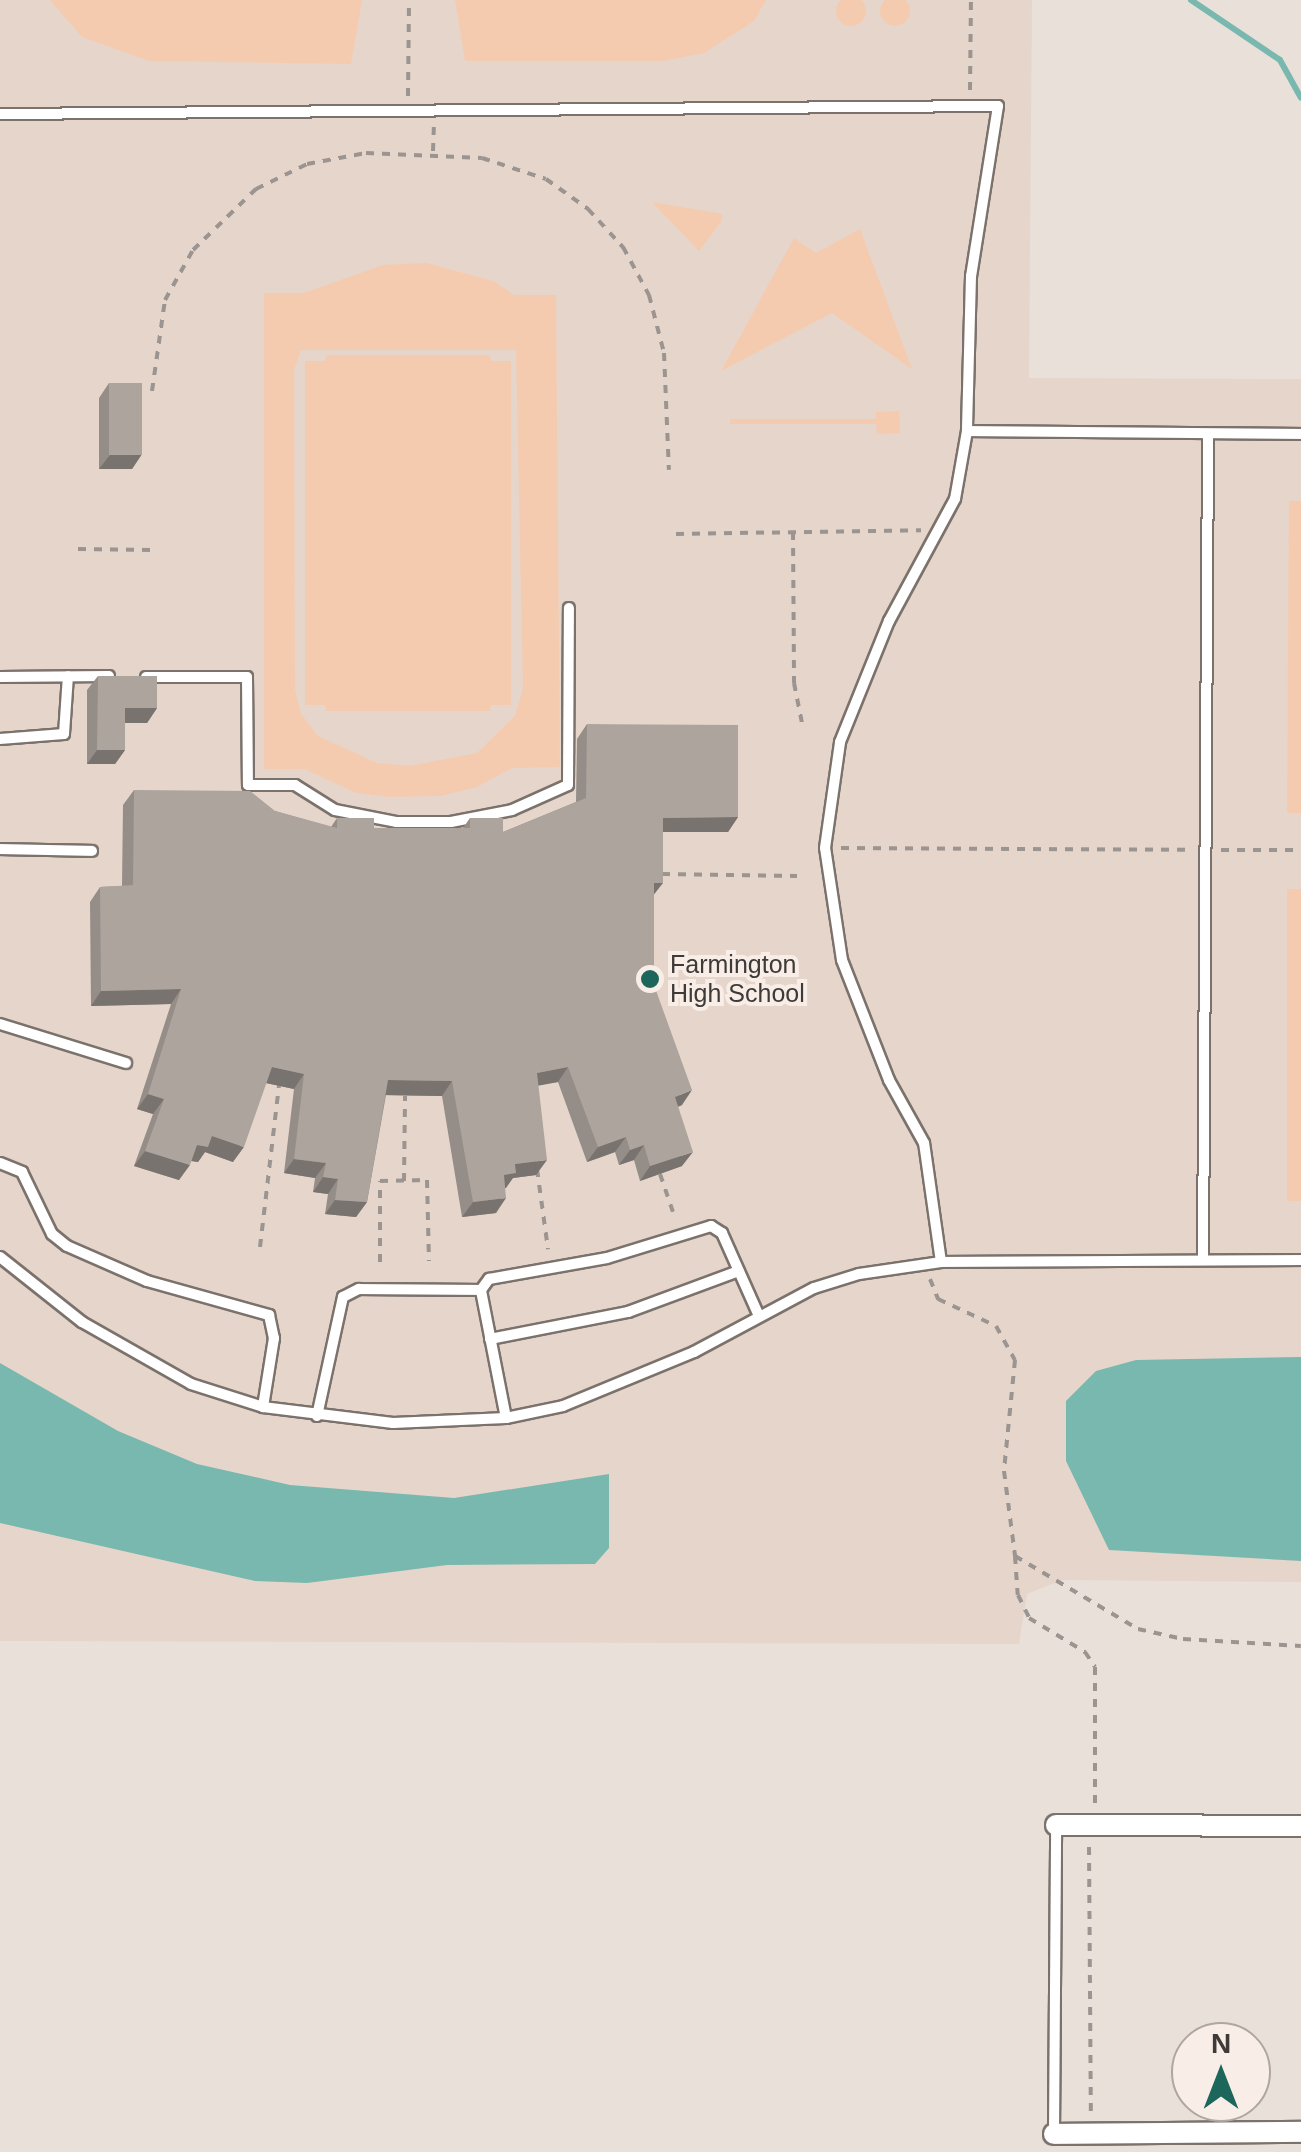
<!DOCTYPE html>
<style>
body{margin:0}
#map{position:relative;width:1301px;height:2152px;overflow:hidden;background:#eae0da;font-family:Helvetica,sans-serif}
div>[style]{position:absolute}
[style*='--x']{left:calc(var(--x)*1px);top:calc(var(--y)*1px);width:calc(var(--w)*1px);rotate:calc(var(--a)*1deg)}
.built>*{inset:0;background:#e6d5ca}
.green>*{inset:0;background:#f5cbb0;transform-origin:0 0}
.round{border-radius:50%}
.water>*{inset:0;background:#79b8ae}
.stream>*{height:6px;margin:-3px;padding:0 3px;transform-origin:3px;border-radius:3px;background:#79b8ae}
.path>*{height:4px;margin-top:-2px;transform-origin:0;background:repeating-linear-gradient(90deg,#9b9490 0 8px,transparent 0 16px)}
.roads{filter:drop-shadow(2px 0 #7b726c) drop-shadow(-2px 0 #7b726c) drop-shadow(0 2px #7b726c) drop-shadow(0 -2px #7b726c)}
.service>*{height:10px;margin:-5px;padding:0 5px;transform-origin:5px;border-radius:5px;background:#fff}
.minor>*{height:20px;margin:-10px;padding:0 10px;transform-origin:10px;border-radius:10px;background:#fff}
.wall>*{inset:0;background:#958d88}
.shaded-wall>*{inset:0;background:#79736f}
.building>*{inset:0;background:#ada49e;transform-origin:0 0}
.dots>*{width:28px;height:28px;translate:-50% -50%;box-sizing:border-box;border:5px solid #f8eee7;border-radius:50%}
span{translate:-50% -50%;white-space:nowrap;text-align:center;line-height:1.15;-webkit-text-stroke:8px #f8eee7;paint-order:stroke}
.poi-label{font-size:25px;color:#3e3a38}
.left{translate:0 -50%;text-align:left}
.north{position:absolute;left:1171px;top:2022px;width:100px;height:100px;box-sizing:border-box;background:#f8eee7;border:2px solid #aea6a1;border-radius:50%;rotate:0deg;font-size:28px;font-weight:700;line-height:40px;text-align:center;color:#3e3a38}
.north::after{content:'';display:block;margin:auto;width:35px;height:45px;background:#1c665c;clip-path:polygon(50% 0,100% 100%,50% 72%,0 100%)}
</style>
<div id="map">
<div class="built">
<div style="clip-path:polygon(0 0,1032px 0,1029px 378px,1301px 379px,1301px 1582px,1062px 1580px,1027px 1594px,1019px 1644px,0 1641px)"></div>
</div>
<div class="green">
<div class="round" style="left:836px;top:-4px;width:30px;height:30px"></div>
<div class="round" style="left:880px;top:-4px;width:30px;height:30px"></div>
<div style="clip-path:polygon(50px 0,362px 0,351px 64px,149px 61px,82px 37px)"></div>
<div style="clip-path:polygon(455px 0,766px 0,754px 21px,704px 53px,663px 61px,465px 61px)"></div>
<div style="clip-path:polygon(652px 202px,722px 214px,721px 222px,699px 251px)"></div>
<div style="clip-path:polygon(860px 229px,912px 369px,832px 313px,721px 371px,794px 238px,816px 253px)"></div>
<div style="clip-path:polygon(evenodd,427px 263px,493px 281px,514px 295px,556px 295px,560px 767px,512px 768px,477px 787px,440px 796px,389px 797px,356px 793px,305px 769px,264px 769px,264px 293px,304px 293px,383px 265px,427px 263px,301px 350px,516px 350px,523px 689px,515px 716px,477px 753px,409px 766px,377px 763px,318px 736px,301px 714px,295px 689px,294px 370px,301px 350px)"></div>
<div style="clip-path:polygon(326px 355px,490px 355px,491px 361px,511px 361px,511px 705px,491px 705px,490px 711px,326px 711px,325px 705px,305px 705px,305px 361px,325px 361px)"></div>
<div style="clip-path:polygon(899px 411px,900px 433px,877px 434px,876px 424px,730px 424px,730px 419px,876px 419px,876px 412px)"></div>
<div style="clip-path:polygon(1289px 501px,1301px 501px,1301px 813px,1287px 813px)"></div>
<div style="left:1287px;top:889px;width:14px;height:312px"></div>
</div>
<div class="water">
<div style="clip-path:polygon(1301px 1357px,1301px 1561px,1109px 1550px,1066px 1461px,1066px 1401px,1096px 1371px,1136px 1360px)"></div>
<div style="clip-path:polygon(0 1363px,118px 1431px,197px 1464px,290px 1485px,454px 1498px,609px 1474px,609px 1548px,595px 1564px,447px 1565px,307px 1583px,255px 1581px,0 1523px)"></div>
</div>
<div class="stream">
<div style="--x:1191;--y:0;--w:107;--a:34"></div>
<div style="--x:1280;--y:60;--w:43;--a:61.1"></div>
</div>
<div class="path">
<div style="--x:970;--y:90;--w:90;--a:-89.4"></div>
<div style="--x:408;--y:96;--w:96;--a:-89.4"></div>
<div style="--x:433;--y:151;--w:26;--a:-88"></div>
<div style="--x:152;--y:391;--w:92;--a:-81.9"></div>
<div style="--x:165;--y:300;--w:57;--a:-60.8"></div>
<div style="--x:193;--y:250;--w:88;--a:-44.1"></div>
<div style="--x:256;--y:189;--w:57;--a:-26.1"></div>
<div style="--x:307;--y:164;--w:60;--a:-10.6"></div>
<div style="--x:366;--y:153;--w:116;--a:2.5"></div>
<div style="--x:482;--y:158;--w:67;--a:18.2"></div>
<div style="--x:546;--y:179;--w:52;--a:35.5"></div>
<div style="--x:588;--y:209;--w:52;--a:47.4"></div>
<div style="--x:623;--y:247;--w:55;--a:61.6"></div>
<div style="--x:649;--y:295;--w:60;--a:75.5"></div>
<div style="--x:664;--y:353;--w:117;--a:87.6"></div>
<div style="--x:793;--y:532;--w:151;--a:89.6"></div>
<div style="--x:794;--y:683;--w:41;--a:78.7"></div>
<div style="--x:676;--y:534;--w:245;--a:-0.9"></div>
<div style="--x:78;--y:549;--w:73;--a:0.8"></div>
<div style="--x:841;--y:848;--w:350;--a:0.3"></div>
<div style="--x:1221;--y:850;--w:80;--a:0"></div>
<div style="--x:662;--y:874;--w:135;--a:0.8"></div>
<div style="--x:537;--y:1169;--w:81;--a:82.2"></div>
<div style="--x:660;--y:1174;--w:40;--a:71.1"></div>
<div style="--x:404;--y:1181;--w:85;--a:-89.3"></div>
<div style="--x:260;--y:1247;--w:163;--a:-83.3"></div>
<div style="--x:380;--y:1262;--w:81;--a:-90"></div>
<div style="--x:380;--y:1181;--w:47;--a:-1.2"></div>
<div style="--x:427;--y:1180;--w:81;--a:88.6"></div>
<div style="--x:930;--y:1279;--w:22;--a:68"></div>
<div style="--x:938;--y:1299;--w:64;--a:25"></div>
<div style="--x:996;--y:1326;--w:39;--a:61"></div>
<div style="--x:1015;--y:1360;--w:112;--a:95.7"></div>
<div style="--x:1004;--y:1471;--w:86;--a:82.6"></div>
<div style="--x:1015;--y:1556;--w:143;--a:30.7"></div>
<div style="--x:1138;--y:1629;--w:46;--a:12.5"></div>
<div style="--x:1183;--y:1639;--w:118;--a:3.4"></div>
<div style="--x:1015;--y:1556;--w:39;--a:86"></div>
<div style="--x:1018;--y:1595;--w:25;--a:64"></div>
<div style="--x:1029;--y:1618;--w:66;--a:31.3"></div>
<div style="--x:1085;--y:1652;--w:18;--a:56"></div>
<div style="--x:1095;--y:1667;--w:136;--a:90"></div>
<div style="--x:1089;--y:1847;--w:265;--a:89.6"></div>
</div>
<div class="roads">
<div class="service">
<div style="--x:0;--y:114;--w:998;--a:-0.46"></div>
<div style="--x:998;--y:106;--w:172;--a:99"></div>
<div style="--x:971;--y:276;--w:155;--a:91.5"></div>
<div style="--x:967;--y:431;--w:334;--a:0.5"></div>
<div style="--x:0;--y:677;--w:109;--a:-0.5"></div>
<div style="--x:146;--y:677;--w:101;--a:0"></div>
<div style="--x:247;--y:677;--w:108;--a:89.5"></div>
<div style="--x:248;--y:785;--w:47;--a:0"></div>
<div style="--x:295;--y:785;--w:47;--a:32"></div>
<div style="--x:335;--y:810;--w:62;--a:11.1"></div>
<div style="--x:396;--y:822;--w:55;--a:0"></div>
<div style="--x:451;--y:822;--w:62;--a:-11.1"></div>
<div style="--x:512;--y:810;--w:61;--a:-24.1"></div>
<div style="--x:568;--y:785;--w:177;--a:-89.7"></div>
<div style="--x:0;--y:739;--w:64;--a:-4.5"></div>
<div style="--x:64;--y:734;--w:58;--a:-86.1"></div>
<div style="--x:0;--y:849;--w:92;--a:1.2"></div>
<div style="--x:0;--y:1024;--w:132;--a:17.2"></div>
<div style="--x:0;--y:1163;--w:24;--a:22"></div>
<div style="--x:22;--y:1172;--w:69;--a:64.2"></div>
<div style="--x:52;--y:1234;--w:19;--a:39"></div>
<div style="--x:67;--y:1246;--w:87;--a:23.6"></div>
<div style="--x:147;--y:1281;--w:127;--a:15.6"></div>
<div style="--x:269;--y:1315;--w:24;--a:78"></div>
<div style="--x:274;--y:1338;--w:70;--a:99.1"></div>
<div style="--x:0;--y:1257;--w:105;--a:38.4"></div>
<div style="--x:82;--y:1322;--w:125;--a:29.6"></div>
<div style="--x:191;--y:1384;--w:76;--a:17.7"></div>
<div style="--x:263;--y:1407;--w:131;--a:7"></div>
<div style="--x:393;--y:1423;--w:113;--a:-2.5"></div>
<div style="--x:506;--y:1418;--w:58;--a:-11.9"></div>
<div style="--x:563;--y:1406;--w:142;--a:-22.4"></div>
<div style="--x:694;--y:1352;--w:136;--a:-28.1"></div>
<div style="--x:814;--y:1288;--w:47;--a:-17.3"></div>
<div style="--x:859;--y:1274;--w:83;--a:-8.3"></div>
<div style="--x:941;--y:1262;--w:360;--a:-0.3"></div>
<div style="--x:1203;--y:1260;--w:826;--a:-89.65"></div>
<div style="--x:941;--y:1262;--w:120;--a:-98.1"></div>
<div style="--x:924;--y:1143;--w:72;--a:-119.1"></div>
<div style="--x:889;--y:1080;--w:129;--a:-111.4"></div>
<div style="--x:842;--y:960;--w:113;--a:-98.6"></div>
<div style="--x:825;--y:848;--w:107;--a:-81.9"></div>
<div style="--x:840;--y:742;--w:131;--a:-68"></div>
<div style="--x:889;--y:621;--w:139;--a:-61.6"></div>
<div style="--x:955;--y:499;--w:69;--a:-80"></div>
<div style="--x:490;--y:1339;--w:141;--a:-11.1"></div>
<div style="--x:628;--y:1312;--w:118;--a:-20.3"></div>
<div style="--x:317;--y:1416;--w:122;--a:-77.7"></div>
<div style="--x:343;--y:1297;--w:18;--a:-27"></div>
<div style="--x:359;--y:1289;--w:122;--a:0.5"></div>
<div style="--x:506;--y:1418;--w:130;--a:-101.1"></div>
<div style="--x:481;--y:1290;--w:14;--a:-54"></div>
<div style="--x:489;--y:1279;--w:120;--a:-10.1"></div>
<div style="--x:607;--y:1258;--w:109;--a:-17.1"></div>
<div style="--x:711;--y:1226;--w:13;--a:32"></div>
<div style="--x:722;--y:1233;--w:89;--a:66"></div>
<div style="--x:1054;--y:2133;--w:308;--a:-89.6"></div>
</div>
<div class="minor">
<div style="--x:1056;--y:1825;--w:245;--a:0.2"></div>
<div style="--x:1054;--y:2134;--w:247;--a:-0.5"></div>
</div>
</div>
<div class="wall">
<div style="clip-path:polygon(109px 383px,142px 454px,132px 469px,99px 469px,99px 398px)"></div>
<div style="clip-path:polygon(98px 676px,157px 708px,147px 723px,125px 723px,125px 750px,115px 764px,87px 764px,87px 690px)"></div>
<div style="clip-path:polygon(587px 724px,738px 817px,728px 832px,663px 832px,654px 894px,654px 985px,682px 1105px,678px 1107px,682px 1166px,640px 1181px,634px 1160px,619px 1165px,615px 1152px,587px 1162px,558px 1082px,538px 1085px,536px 1175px,513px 1178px,505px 1188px,496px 1213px,462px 1217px,442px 1096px,386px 1095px,367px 1202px,356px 1217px,325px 1214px,328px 1194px,313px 1192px,315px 1178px,284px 1173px,294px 1089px,266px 1083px,233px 1162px,205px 1152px,198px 1162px,191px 1161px,179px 1180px,134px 1166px,153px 1114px,137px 1109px,171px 1004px,91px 1006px,90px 902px,100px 887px,122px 886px,123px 805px,134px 790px,275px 811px,331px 827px,337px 818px,374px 828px,463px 828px,470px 818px,503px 832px,576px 802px,577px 739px)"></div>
</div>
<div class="shaded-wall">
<div style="clip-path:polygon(142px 454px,132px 469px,99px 469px,110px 455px)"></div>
<div style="clip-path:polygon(125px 708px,157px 708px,147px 723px,115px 723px)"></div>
<div style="clip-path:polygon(97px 750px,125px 750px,115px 764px,87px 764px)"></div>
<div style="clip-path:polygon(738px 817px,728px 832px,652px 832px,663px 818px)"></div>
<div style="clip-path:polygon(654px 883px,663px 883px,652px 897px)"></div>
<div style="clip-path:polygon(181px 989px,171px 1004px,91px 1006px,101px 991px)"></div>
<div style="clip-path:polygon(272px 1067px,304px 1074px,294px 1089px,261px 1082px)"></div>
<div style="clip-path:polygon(568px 1067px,558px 1082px,526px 1088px,537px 1073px)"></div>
<div style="clip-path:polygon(388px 1080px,452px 1081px,442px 1096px,378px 1095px)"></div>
<div style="clip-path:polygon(692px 1090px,682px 1105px,665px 1111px,675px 1097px)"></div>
<div style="clip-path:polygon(148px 1094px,164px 1099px,153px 1114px,137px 1109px)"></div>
<div style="clip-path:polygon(212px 1136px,244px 1147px,233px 1162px,205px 1152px,198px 1162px,186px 1160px,197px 1145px)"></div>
<div style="clip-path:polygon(626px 1137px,615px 1152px,587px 1162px,598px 1147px)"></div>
<div style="clip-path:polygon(644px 1145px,634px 1160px,619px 1165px,630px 1150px)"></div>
<div style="clip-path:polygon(145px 1151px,190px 1165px,179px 1180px,134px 1166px)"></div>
<div style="clip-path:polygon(693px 1152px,682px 1166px,640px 1181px,650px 1166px)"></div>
<div style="clip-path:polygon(294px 1159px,326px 1163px,315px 1178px,284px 1173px)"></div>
<div style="clip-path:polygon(547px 1160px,536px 1175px,513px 1178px,506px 1188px,493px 1190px,504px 1175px,515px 1164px)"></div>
<div style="clip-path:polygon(323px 1177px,338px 1179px,328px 1194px,313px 1192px)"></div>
<div style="clip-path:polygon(506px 1198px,496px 1213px,462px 1217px,473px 1202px)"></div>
<div style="clip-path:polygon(335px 1200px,367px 1202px,356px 1217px,325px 1214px)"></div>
</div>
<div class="building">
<div style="left:109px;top:383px;width:33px;height:72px"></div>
<div style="clip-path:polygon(98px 676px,157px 676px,157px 708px,125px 708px,125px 750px,97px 750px)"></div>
<div style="clip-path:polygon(587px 724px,738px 725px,738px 817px,663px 818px,663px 883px,654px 883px,654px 985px,692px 1090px,675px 1097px,693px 1152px,650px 1166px,644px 1145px,630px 1150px,626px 1137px,598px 1147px,568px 1067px,537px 1073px,547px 1160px,515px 1164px,516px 1173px,504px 1175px,506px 1198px,473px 1202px,452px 1081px,388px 1080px,367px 1202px,335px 1200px,338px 1179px,323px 1177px,326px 1163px,294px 1159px,304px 1074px,272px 1067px,244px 1147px,212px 1136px,208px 1147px,197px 1145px,190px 1165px,145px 1151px,164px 1099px,148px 1094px,181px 989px,101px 991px,100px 887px,133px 885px,134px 790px,250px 791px,275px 811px,337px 828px,337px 818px,374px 818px,374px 828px,470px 828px,470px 818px,503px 818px,503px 832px,586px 798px)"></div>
</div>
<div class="dots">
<div style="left:650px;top:979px;background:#1c665c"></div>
</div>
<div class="poi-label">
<span class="left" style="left:670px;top:979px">Farmington<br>High School</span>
</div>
<div class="north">N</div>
</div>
